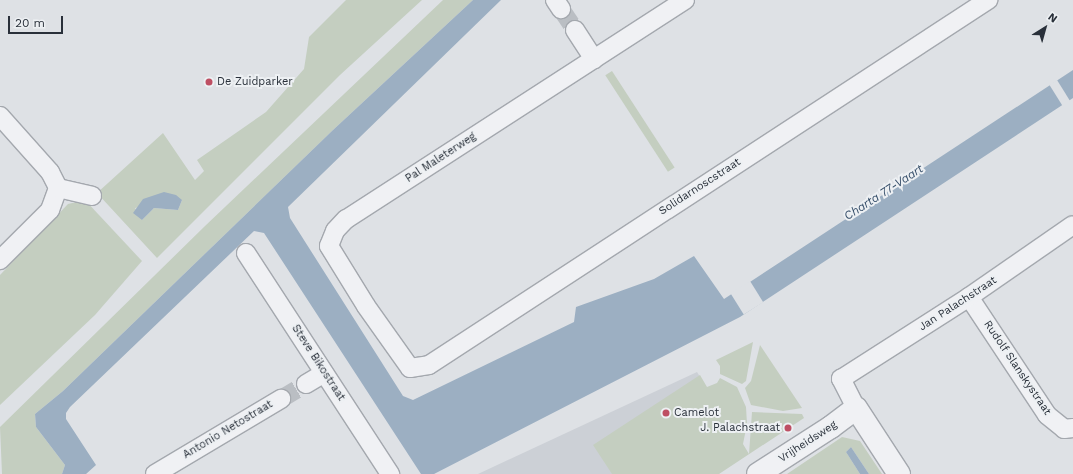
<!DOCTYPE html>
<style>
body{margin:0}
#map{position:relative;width:1073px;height:474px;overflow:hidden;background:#dee1e5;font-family:"Work Sans",sans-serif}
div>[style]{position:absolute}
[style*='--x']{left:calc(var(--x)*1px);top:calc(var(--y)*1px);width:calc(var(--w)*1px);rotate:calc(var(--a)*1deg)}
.built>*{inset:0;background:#ccd0d6}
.green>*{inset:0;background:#c4cec0;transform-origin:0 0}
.water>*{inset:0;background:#9cafc2}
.pier>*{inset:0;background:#dee1e5;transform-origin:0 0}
.minor-tunnel>*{height:18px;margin-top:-9px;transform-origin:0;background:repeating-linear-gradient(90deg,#babec3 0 18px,transparent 0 27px)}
.roads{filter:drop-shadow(1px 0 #a4a8ae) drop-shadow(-1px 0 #a4a8ae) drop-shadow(0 1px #a4a8ae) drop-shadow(0 -1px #a4a8ae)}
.minor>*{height:18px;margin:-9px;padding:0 9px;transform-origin:9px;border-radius:9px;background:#f0f1f4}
.tertiary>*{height:22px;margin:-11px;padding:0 11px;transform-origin:11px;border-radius:11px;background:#f0f1f4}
.dots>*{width:11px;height:11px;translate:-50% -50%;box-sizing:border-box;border:2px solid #edf0f3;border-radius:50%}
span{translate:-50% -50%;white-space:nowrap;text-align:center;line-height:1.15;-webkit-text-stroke:4px #edf0f3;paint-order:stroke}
.poi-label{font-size:11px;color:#29303a}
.left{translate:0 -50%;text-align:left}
.right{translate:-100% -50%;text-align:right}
.street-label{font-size:11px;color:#29303a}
.water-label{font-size:12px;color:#374f6a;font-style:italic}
.north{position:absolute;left:1025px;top:8px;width:40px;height:40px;-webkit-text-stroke:3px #edf0f3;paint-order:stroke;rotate:37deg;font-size:11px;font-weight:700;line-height:16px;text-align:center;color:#29303a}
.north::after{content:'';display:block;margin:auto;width:14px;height:18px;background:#29303a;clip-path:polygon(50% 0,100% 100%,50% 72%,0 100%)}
.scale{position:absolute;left:8px;top:16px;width:55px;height:18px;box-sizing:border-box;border:2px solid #29303a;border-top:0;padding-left:5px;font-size:12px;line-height:14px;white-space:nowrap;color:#29303a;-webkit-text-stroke:3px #edf0f3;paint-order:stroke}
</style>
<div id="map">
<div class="built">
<div style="clip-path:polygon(697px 372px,748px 454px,718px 474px,478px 474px)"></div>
</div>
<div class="green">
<div style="clip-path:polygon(evenodd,346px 0,422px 0,340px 75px,157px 258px,97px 193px,163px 133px,195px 180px,204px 171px,197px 160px,266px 112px,304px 69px,309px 37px,346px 0,182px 200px,178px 210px,154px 208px,142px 220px,135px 208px,182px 200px)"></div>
<div style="clip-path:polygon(443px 0,473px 0,333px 130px,63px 391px,35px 414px,36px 427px,65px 465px,62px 474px,2px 474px,0 427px,205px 226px)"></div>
<div style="left:612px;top:71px;width:115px;height:8px;rotate:57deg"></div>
<div style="clip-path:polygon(85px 200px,142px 261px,95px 315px,0 405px,0 275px,68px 204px)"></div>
<div style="clip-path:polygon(753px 342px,746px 381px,742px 384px,720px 374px,720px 366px,716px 360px)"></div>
<div style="clip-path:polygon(760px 345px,802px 408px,783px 411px,751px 405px,745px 388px,751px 381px)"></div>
<div style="clip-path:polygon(700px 375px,707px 387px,717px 383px,720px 378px,737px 387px,746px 407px,747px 424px,743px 444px,749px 454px,752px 412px,802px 414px,804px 418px,719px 474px,612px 474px,593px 445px)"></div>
<div style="clip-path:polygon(842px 437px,860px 441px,882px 474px,869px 474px,851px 447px,846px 452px,860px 474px,787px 474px)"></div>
</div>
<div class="water">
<div style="clip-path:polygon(473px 0,501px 0,288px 207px,290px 218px,403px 396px,413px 400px,574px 322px,576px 307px,654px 279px,694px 256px,724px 299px,1073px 70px,1073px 98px,740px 317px,434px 474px,421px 474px,264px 233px,254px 231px,70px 407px,66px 413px,66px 419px,96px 465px,86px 474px,62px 474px,65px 465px,36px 427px,35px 414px,63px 391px,333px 130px)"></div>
<div style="clip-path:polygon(164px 192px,176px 195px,182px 200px,178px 210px,154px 208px,142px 220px,133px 213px,143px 199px)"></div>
<div style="clip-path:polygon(851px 447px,869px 474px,860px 474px,846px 452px)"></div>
</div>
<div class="pier">
<div style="left:1057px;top:80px;width:25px;height:9px;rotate:58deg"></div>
<div style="left:750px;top:281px;width:25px;height:23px;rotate:58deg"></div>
</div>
<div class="minor-tunnel">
<div style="--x:561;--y:9;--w:25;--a:56"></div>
<div style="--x:281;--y:399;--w:29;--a:-31"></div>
</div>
<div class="roads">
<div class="minor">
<div style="--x:555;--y:0;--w:11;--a:56"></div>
<div style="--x:685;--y:0;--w:404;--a:147.1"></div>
<div style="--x:346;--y:219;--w:16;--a:133"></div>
<div style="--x:335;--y:231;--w:16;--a:112"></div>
<div style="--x:329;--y:246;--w:70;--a:58.3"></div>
<div style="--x:366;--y:306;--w:76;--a:54.6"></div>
<div style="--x:410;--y:368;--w:19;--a:-9"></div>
<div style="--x:429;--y:365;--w:668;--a:-33.14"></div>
<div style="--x:575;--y:30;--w:35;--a:57"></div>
<div style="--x:0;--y:116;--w:75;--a:48.2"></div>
<div style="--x:50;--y:172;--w:18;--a:63"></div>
<div style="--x:58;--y:188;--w:23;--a:110"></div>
<div style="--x:50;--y:210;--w:71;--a:135"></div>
<div style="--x:58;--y:188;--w:35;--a:13"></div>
<div style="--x:246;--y:253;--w:264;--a:56.9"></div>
<div style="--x:969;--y:297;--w:141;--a:56.5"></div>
<div style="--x:1047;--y:415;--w:22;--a:39"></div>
<div style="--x:1064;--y:429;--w:9;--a:-6"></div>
<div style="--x:306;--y:384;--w:21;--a:-31"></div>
<div style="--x:856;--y:408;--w:33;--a:-117"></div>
<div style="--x:841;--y:379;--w:152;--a:-32.6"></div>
<div style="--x:969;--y:297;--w:126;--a:-34.7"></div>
<div style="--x:155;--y:474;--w:147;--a:-30.8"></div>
</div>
<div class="tertiary">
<div style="--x:758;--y:474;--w:87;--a:-32.8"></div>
<div style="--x:831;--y:427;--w:31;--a:-37"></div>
<div style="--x:856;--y:408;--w:79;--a:56.9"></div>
</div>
</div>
<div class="dots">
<div style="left:209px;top:82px;background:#be4f63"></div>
<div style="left:666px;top:413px;background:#be4f63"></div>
<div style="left:788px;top:428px;background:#be4f63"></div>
</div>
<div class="poi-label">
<span class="left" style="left:217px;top:82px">De Zuidparker</span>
<span class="left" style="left:674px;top:413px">Camelot</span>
<span class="right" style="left:780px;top:428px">J. Palachstraat</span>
</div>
<div class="street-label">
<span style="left:441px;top:158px;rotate:-33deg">Pal Maleterweg</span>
<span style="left:700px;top:187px;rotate:-33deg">Solidarnoscstraat</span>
<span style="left:958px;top:304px;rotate:-33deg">Jan Palachstraat</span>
<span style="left:318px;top:363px;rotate:57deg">Steve Bikostraat</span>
<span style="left:1017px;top:368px;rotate:56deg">Rudolf Slanskystraat</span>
<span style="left:228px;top:430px;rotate:-31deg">Antonio Netostraat</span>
<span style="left:808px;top:442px;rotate:-33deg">Vrijheidsweg</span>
</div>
<div class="water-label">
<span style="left:884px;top:193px;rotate:-33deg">Charta 77-Vaart</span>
</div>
<div class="north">N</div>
<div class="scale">20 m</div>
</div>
